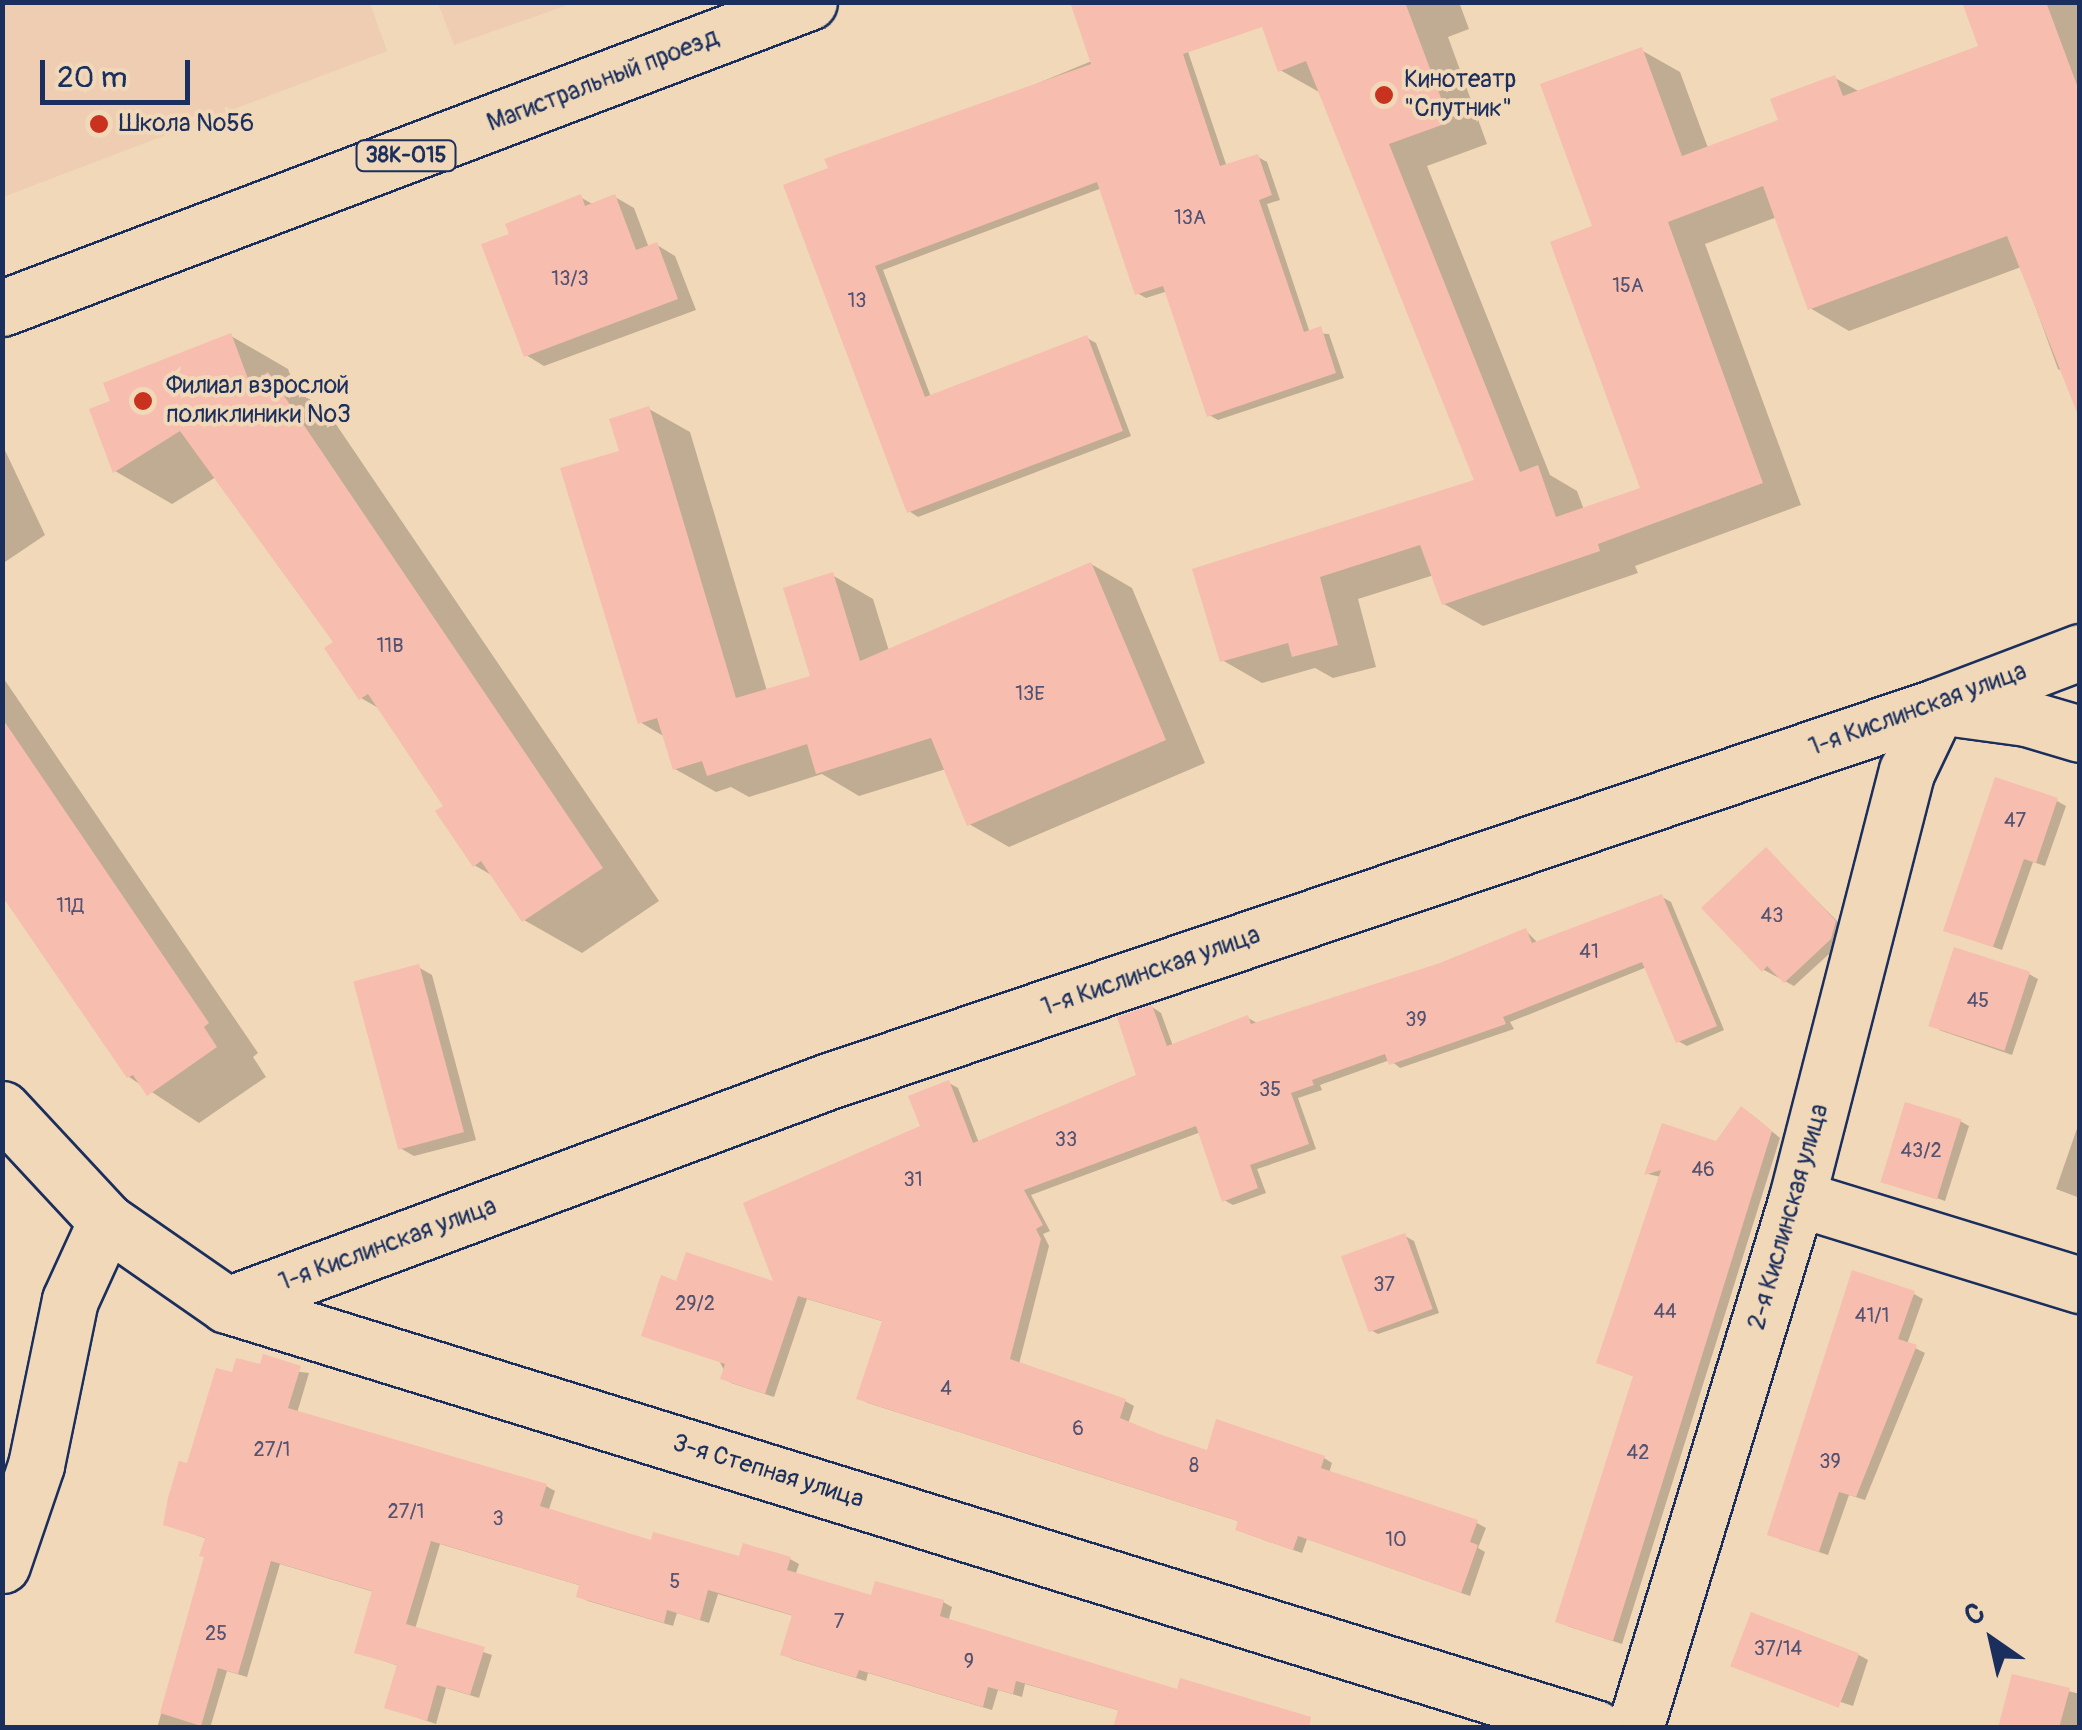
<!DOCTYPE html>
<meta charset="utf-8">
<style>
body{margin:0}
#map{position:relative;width:2082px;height:1730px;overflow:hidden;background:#f0d8b8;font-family:Pangolin,sans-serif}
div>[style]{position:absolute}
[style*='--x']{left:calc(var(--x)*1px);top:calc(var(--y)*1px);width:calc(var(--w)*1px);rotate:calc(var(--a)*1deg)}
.built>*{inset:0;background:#eecdb3}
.shadow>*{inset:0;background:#0003}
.building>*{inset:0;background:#f7bdae;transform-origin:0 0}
.roads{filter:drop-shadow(2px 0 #1b2f5e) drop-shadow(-2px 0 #1b2f5e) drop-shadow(0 2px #1b2f5e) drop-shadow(0 -2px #1b2f5e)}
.street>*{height:55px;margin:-27.5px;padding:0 27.5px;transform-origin:27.5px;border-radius:27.5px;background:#f0d8b8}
.secondary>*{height:55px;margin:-27.5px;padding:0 27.5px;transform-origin:27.5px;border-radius:27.5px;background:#f0d8b8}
.primary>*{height:55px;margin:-27.5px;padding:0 27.5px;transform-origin:27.5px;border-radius:27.5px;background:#f0d8b8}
.dots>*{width:28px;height:28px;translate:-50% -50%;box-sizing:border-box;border:5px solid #f0d8b8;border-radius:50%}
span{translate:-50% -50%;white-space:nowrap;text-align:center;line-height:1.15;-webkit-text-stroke:8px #f0d8b8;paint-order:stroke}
.number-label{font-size:20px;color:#525272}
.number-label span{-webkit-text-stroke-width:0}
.shield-label span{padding:2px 8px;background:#f0d8b8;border:2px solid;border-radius:8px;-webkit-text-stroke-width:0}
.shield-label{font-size:22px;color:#1b2f5e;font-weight:700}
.street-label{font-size:25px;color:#1b2f5e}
.poi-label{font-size:25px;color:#1b2f5e}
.left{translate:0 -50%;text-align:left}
.frame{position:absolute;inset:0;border:5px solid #1b2f5e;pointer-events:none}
.north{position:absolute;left:1942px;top:1590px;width:100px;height:100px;-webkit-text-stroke:8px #f0d8b8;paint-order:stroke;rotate:326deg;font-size:28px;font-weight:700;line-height:40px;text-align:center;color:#1b2f5e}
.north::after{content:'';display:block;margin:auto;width:35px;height:45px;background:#1b2f5e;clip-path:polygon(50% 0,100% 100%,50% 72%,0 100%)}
.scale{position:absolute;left:40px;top:60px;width:150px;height:45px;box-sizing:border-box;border:5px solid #1b2f5e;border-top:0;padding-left:12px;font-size:30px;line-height:35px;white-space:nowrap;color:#1b2f5e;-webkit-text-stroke:8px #f0d8b8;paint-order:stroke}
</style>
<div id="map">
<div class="built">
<div style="clip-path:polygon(3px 2px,370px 3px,387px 51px,3px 197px)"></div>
<div style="clip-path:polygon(438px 3px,438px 2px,573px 3px,454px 45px)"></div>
</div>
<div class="shadow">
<div style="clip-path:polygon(1255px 2px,1459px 2px,1469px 29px,1448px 37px,1487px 144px,1427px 166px,1550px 475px,1577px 491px,1584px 510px,1644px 489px,1595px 228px,1641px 50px,1680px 72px,1708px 148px,1781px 121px,1835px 78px,1860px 92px,1982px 48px,1965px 2px,2080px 2px,2080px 381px,2058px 369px,2021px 267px,1849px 331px,1810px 308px,1777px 217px,1705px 244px,1801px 505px,1635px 566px,1638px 573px,1483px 626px,1444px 604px,1434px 575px,1358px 599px,1376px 667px,1333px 678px,1315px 668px,1262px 683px,1222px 660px,1195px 571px,1477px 482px,1319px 92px,1280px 70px)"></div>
<div style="clip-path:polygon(1179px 25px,1227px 167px,1258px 157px,1267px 162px,1280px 200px,1267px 204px,1310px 333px,1329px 334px,1344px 378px,1218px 420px,1209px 415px,1168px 291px,1146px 298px,1137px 293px,1102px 188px,883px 270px,931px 397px,1087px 338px,1096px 343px,1131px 436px,918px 517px,909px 511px,786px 187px)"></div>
<div style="clip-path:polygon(580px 197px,594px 205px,615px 197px,634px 208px,649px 248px,657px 245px,675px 256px,696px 310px,544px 366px,526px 355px,513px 236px)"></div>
<div style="clip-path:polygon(231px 336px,288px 369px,297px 392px,325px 408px,659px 901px,582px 953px,524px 920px,495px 877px,474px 865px,447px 806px,382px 710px,361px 698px,336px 642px,216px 477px,172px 504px,115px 471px,113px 402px)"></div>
<div style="clip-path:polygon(649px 409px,690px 432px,767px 691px,813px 677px,832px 575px,873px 599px,889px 651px,1091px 564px,1132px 588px,1205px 763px,1009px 847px,969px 824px,946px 769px,859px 796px,822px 774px,749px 797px,731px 787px,716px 792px,675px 769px,665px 737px,640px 722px,622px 453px)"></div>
<div style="clip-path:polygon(2px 444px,45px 535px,2px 564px)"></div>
<div style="clip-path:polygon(2px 676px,258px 1053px,253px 1057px,266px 1077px,199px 1123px,129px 1077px,2px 892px)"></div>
<div style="clip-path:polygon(2057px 801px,2066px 806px,2045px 866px,2033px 862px,2002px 950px,1946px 930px)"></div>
<div style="clip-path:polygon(1767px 851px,1844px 928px,1840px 944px,1794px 986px,1764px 970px)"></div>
<div style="clip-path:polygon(1662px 897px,1671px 902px,1724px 1030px,1687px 1046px,1678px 1041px,1647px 967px,1510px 1022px,1514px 1029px,1400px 1068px,1390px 1060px,1320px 1085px,1322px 1090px,1298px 1098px,1316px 1149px,1257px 1169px,1266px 1193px,1233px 1205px,1224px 1200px,1201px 1132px,1031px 1195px,1050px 1231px,1043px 1234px,1049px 1246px,1019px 1364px,1125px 1401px,1134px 1406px,1128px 1424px,1208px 1453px,1324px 1458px,1332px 1463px,1329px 1473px,1477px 1523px,1486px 1528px,1478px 1548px,1485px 1552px,1470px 1596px,1307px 1539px,1302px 1553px,1247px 1534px,1238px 1529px,1241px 1522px,868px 1403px,859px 1398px,885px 1322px,807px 1299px,774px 1397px,731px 1383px,678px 1284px,777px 1285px,923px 1128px,949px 1083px,958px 1088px,979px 1143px,1140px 1076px,1152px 1007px,1161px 1013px,1173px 1046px,1248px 1018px,1257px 1023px,1441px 965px,1526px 931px,1538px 943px)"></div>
<div style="clip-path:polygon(418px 967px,432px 975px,476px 1140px,414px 1156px,400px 1148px)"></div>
<div style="clip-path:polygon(2029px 974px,2038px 979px,2012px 1055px,1939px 1030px)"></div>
<div style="clip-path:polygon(1751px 1114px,1780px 1138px,1622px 1644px,1567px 1626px,1635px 1377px,1599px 1362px,1661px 1177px,1648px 1174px,1717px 1144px)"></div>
<div style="clip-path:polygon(2080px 1120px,2080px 1198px,2056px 1189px)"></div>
<div style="clip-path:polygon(1960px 1121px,1969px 1126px,1945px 1201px,1884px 1180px)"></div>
<div style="clip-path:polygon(1405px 1236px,1414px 1241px,1439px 1313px,1378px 1334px,1369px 1329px)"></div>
<div style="clip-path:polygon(1914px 1294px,1923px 1299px,1907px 1344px,1925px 1353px,1865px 1500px,1849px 1495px,1828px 1555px,1779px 1539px)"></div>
<div style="clip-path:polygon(261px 1367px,309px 1373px,297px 1413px,546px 1486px,555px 1491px,549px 1509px,652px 1543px,741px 1560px,790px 1559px,799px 1564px,795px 1576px,872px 1598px,877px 1584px,943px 1602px,952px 1607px,948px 1622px,1179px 1692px,1275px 1709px,1121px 1711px,1025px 1684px,1022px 1697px,998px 1690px,992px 1710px,868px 1673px,866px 1681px,792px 1659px,783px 1654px,794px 1616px,718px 1594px,709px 1623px,677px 1613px,673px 1626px,588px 1601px,579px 1596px,582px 1586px,440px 1544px,415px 1629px,492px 1655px,479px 1698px,446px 1688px,436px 1724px,386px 1707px,399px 1666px,357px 1652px,374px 1592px,280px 1564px,247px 1677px,227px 1671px,210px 1728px,157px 1728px,207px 1557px,207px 1539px,166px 1524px,234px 1375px)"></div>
<div style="clip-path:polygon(1859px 1655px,1868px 1660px,1853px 1706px,1745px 1671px)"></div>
<div style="clip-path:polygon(2014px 1677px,2080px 1694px,2080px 1728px,2001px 1728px)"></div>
</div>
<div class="building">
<div style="clip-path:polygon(1070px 2px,1405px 2px,1450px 122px,1389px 144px,1520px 472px,1538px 465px,1556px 517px,1640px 488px,1550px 242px,1592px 226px,1540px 84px,1642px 47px,1682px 156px,1778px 120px,1770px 99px,1835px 75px,1843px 96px,1978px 46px,1962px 2px,2046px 2px,2080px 93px,2080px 420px,2007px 236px,1808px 310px,1763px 186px,1668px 222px,1763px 483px,1598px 544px,1600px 551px,1442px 605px,1420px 545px,1320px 577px,1338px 645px,1292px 657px,1288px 643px,1220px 662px,1192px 569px,1474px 480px,1306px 61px,1278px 72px,1262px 27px,1183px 54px,1220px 166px,1258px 154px,1272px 195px,1259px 200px,1304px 332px,1321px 326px,1336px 373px,1207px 417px,1163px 286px,1135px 295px,1097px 182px,875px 266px,925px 397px,1087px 335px,1123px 431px,907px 513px,783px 185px,828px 168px,824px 159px,1091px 64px)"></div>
<div style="clip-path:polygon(581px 194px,585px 206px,615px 194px,636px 250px,657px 242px,678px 299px,524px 357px,481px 244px,509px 234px,505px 224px)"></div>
<div style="clip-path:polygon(231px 333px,250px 384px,268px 372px,603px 868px,522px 922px,481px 861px,473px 867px,435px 811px,443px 806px,368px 694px,359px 700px,324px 648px,333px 642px,180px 431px,113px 473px,89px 409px,110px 401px,103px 383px)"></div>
<div style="clip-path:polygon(649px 406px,736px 698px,810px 676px,783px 588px,833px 572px,860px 661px,1091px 562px,1166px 740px,967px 826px,931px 738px,816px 774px,807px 744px,707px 776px,702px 761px,673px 770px,657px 718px,638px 724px,560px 468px,619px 451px,609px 419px)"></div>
<div style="clip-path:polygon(2px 718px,209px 1023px,204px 1027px,217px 1047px,147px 1096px,133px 1075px,127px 1078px,2px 896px)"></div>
<div style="clip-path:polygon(1995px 777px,2058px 798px,2036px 863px,2024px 859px,1993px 947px,1943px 931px)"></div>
<div style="clip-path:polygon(1766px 847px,1836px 921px,1831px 939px,1784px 983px,1767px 966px,1762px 972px,1701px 908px)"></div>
<div style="clip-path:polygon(1662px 894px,1717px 1026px,1676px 1043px,1642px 962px,1503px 1017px,1506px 1024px,1389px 1065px,1385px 1054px,1312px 1080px,1314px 1085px,1291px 1093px,1309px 1144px,1250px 1165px,1258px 1188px,1222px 1202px,1196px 1126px,1024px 1190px,1043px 1225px,1036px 1229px,1041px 1239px,1010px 1359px,1126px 1399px,1120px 1418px,1159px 1434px,1207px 1450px,1216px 1419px,1325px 1456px,1321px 1468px,1478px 1520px,1470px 1542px,1478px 1545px,1461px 1593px,1298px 1536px,1293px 1550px,1235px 1530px,1238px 1521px,856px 1399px,882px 1321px,798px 1296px,765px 1394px,720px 1379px,725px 1364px,641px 1336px,661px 1275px,676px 1281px,686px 1252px,773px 1281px,743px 1203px,920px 1126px,908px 1096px,949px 1080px,973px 1143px,1136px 1075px,1117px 1017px,1152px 1005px,1167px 1046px,1248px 1015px,1251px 1024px,1440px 963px,1526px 928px,1532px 943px)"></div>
<div style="left:1954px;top:947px;width:80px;height:83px;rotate:18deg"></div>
<div style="left:419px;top:964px;width:174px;height:68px;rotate:75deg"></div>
<div style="left:1905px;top:1102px;width:59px;height:84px;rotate:17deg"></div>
<div style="clip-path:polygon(1741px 1106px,1772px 1131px,1613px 1641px,1555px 1622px,1633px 1376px,1596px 1363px,1661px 1170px,1644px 1175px,1662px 1123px,1716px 1141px)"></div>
<div style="left:1405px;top:1233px;width:81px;height:68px;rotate:70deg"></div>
<div style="clip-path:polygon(1852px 1270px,1915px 1291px,1898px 1339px,1917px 1345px,1856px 1497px,1839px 1492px,1819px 1552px,1767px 1535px)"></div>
<div style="clip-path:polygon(263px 1354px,301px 1366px,288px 1408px,547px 1484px,540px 1506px,651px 1540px,653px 1532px,739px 1556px,743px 1543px,791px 1557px,787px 1570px,871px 1595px,875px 1581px,944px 1600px,940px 1616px,1177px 1689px,1180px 1678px,1311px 1717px,1309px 1728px,1113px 1728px,1118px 1710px,1016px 1681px,1013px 1694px,988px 1687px,983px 1707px,859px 1670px,856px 1678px,780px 1655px,792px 1615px,708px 1590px,700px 1620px,667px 1610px,664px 1623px,576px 1597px,579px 1585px,431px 1541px,406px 1624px,485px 1647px,470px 1695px,437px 1685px,427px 1721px,384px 1708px,397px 1665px,354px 1653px,372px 1591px,271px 1561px,238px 1674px,218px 1668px,201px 1726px,160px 1713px,204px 1557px,199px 1556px,205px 1538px,163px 1525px,168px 1498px,179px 1461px,187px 1463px,216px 1368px,232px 1372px,236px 1358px,260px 1364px)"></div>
<div style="left:1751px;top:1612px;width:116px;height:58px;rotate:21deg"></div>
<div style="clip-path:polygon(2012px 1674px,2070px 1688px,2059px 1728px,1998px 1728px)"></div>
</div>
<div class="roads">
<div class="street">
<div style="--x:1797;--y:1198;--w:296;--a:17.1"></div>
<div style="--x:227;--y:1305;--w:639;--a:-20.42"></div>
<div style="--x:826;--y:1082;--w:1174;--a:-18.68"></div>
<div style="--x:1938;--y:706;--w:152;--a:-20.8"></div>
<div style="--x:2;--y:1565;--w:106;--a:-71.2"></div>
<div style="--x:36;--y:1465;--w:168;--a:-78.4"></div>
<div style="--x:70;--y:1300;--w:87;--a:-65.5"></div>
<div style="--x:1635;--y:1728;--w:554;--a:-73"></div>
<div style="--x:1797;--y:1198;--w:441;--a:-75.6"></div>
<div style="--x:1907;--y:771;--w:72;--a:-64.5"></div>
<div style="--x:1938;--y:706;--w:89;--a:7.8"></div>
<div style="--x:2026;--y:718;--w:56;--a:16.5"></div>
</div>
<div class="secondary">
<div style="--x:2;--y:1109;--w:153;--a:47.1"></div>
<div style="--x:106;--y:1221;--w:147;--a:34.8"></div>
<div style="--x:227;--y:1305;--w:1432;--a:17.18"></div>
</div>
<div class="primary">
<div style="--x:2;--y:308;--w:863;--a:-20.77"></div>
</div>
</div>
<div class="dots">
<div style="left:1384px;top:95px;background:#c8321e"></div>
<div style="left:99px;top:124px;background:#c8321e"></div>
<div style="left:143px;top:401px;background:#c8321e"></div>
</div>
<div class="number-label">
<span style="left:1190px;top:217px">13А</span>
<span style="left:570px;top:278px">13/3</span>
<span style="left:1628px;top:285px">15А</span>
<span style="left:857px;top:300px">13</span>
<span style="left:390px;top:645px">11В</span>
<span style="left:1030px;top:693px">13Е</span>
<span style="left:2015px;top:820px">47</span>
<span style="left:70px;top:905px">11Д</span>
<span style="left:1772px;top:915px">43</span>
<span style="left:1589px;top:951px">41</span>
<span style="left:1978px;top:1000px">45</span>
<span style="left:1416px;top:1019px">39</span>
<span style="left:1270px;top:1089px">35</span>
<span style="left:1066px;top:1139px">33</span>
<span style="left:1921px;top:1150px">43/2</span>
<span style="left:1703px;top:1169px">46</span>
<span style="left:913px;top:1179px">31</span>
<span style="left:1384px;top:1284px">37</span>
<span style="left:695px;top:1303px">29/2</span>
<span style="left:1665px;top:1311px">44</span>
<span style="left:1872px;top:1315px">41/1</span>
<span style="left:946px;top:1388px">4</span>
<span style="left:1078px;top:1428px">6</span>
<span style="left:272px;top:1449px">27/1</span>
<span style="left:1638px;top:1452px">42</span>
<span style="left:1830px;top:1461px">39</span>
<span style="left:1194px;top:1465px">8</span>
<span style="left:406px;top:1511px">27/1</span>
<span style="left:498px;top:1518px">3</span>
<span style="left:1396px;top:1539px">10</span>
<span style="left:675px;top:1581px">5</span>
<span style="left:839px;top:1621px">7</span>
<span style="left:216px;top:1633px">25</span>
<span style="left:1778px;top:1648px">37/14</span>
<span style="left:969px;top:1661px">9</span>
</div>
<div class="shield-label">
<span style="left:406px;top:156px">38К-015</span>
</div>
<div class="street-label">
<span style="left:603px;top:81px;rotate:-21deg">Магистральный проезд</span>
<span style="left:1918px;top:710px;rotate:-20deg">1-я Кислинская улица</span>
<span style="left:1151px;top:972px;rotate:-19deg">1-я Кислинская улица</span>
<span style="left:1789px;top:1217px;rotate:-74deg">2-я Кислинская улица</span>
<span style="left:388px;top:1245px;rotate:-20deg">1-я Кислинская улица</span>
<span style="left:768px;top:1472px;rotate:17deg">3-я Степная улица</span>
</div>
<div class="poi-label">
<span class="left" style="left:1404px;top:95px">Кинотеатр<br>"Спутник"</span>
<span class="left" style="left:119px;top:124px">Школа №56</span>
<span class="left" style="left:166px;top:401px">Филиал взрослой<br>поликлиники №3</span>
</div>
<div class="frame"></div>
<div class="north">С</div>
<div class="scale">20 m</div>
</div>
